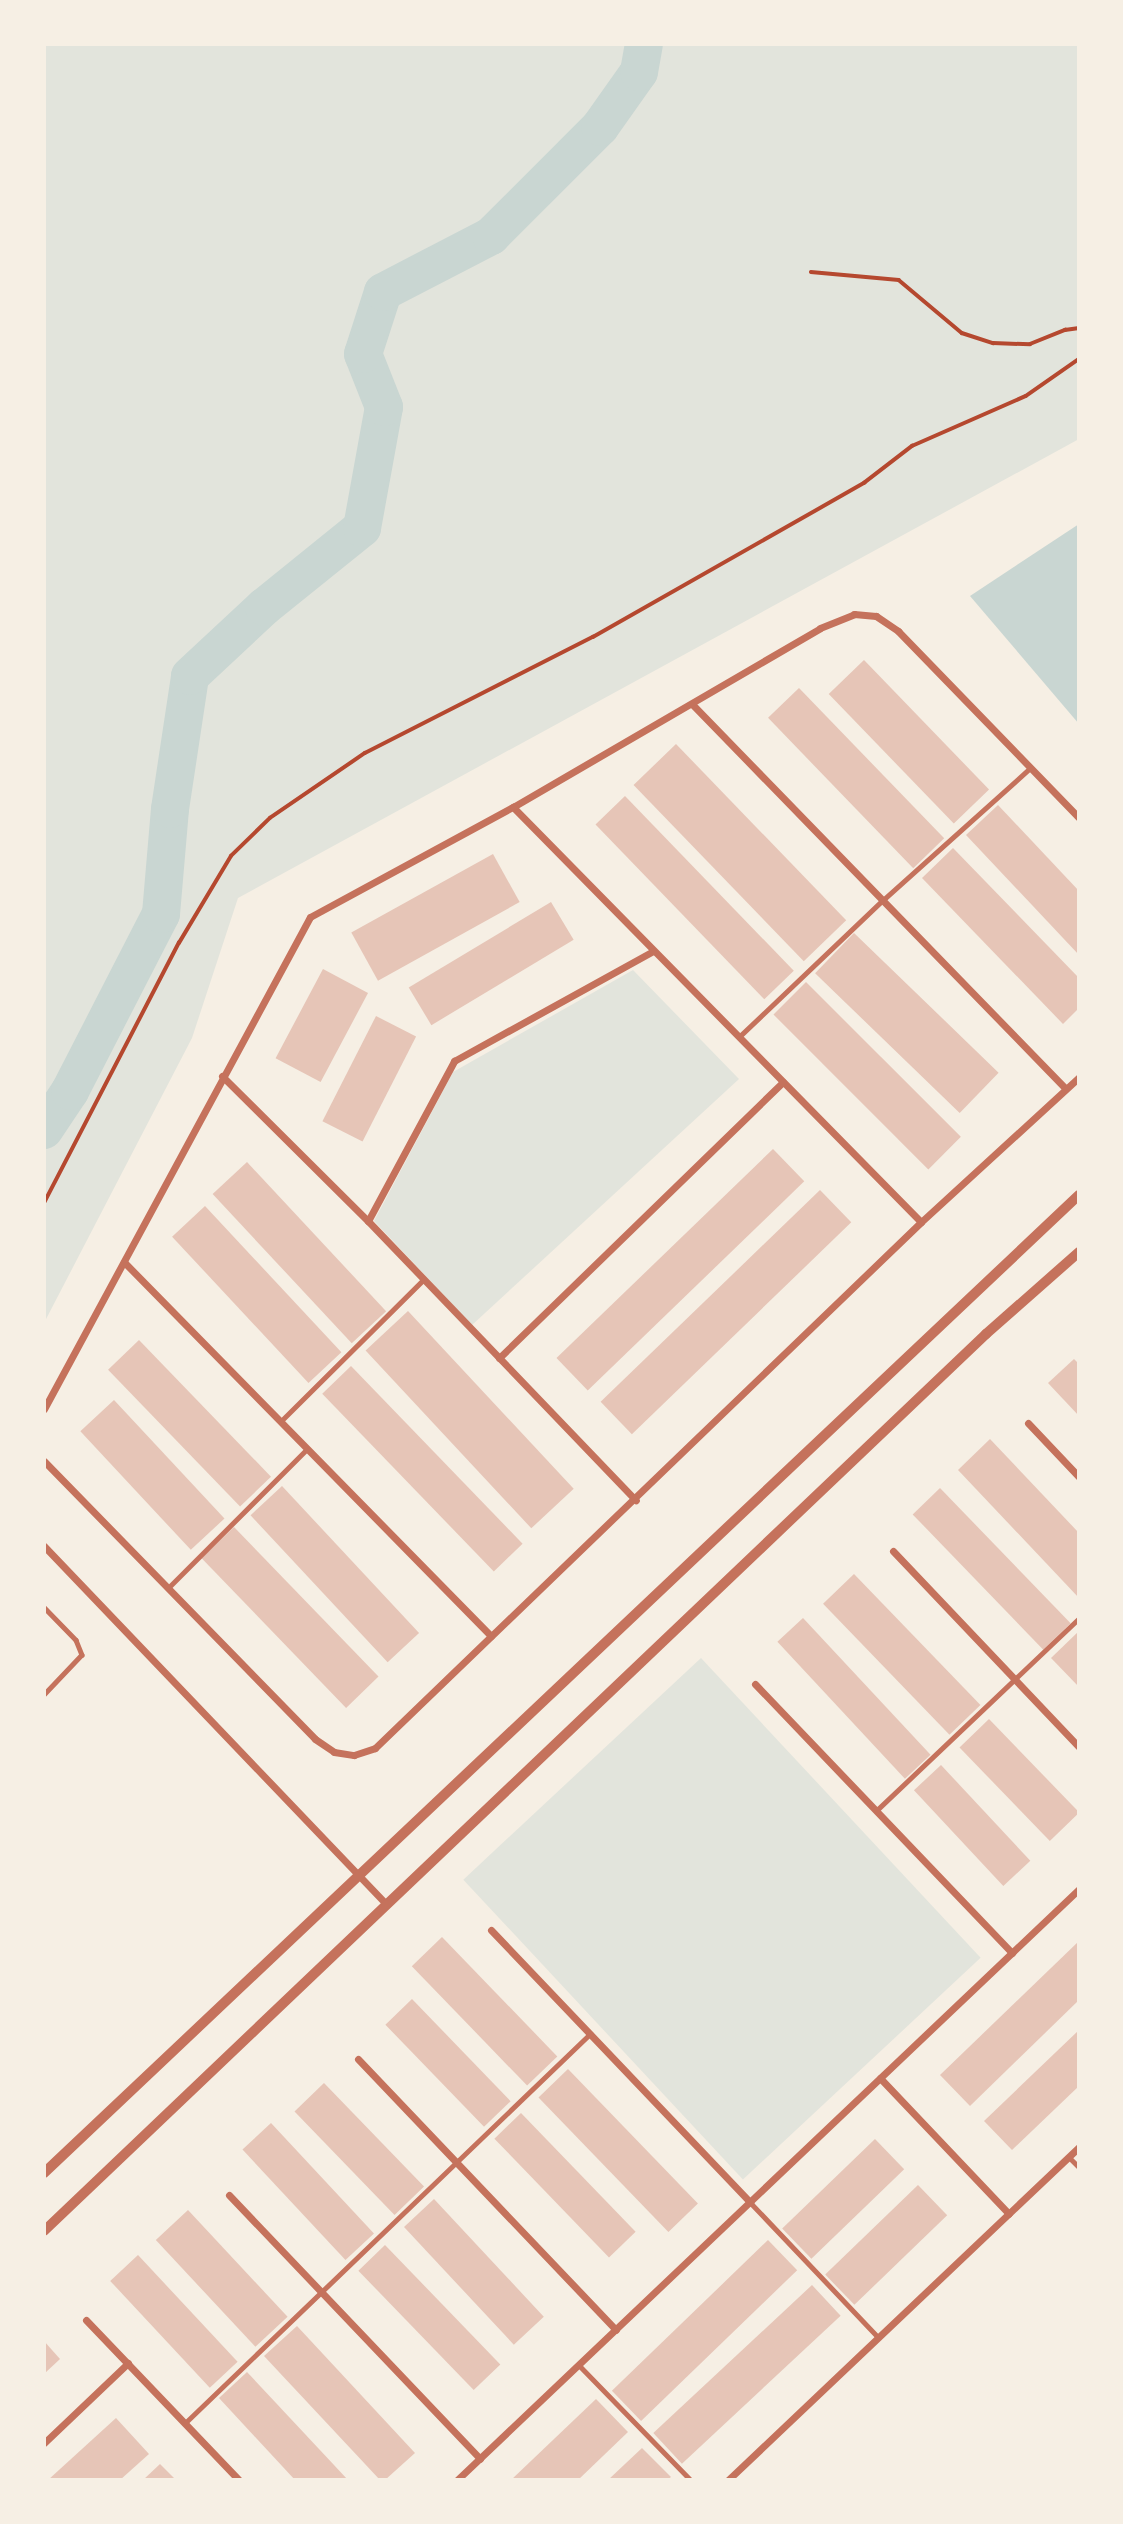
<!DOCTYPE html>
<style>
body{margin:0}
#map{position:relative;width:1123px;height:2524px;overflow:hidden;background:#f6efe4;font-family:"Space Grotesk",sans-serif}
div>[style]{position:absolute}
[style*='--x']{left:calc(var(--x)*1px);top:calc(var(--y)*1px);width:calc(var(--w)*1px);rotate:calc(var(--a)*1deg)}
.green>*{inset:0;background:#e2e4dc;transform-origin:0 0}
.water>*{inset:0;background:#c9d6d2}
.river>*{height:38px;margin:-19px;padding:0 19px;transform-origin:19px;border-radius:19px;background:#c9d6d2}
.building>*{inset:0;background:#e6c5b7;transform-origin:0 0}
.path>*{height:3.5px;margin:-1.75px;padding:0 1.75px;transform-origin:1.75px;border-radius:1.75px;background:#b5482f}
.service>*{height:4.5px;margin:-2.25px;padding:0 2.25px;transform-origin:2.25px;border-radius:2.25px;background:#c5725c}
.minor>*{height:7px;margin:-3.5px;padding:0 3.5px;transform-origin:3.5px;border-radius:3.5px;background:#c5725c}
.tertiary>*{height:10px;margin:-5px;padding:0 5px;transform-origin:5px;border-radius:5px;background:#c5725c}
span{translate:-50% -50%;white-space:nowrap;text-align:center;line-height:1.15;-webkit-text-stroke:5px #f6efe4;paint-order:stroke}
.frame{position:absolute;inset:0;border:46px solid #f6efe4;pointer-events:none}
</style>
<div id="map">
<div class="green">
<div style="clip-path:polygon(44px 44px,1079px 44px,1079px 439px,238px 898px,192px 1038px,44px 1323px)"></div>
<div style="clip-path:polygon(633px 970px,739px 1079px,472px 1325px,374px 1221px,453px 1072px)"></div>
<div style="left:701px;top:1658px;width:410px;height:325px;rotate:47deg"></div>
</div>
<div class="water">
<div style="clip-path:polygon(1079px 524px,1079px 724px,970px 596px)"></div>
</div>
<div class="river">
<div style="--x:44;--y:1130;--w:47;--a:-56.3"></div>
<div style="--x:70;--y:1091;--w:199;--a:-62.8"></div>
<div style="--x:161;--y:914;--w:105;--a:-85.1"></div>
<div style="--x:170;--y:809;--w:134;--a:-81.4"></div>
<div style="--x:190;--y:676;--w:101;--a:-43"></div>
<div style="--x:264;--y:607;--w:126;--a:-38.9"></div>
<div style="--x:362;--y:528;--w:123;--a:-79.7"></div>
<div style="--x:384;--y:407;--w:57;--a:-111.6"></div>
<div style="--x:363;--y:354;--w:65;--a:-72.1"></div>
<div style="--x:383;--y:292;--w:122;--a:-27.4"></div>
<div style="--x:491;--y:236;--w:154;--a:-45"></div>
<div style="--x:600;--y:127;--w:67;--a:-54.7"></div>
<div style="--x:639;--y:72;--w:28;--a:-80"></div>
</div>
<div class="building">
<div style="left:864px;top:660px;width:180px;height:49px;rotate:46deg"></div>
<div style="left:799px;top:688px;width:209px;height:43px;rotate:46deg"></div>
<div style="left:676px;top:744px;width:245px;height:59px;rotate:46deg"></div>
<div style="left:625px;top:796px;width:243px;height:41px;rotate:46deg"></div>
<div style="clip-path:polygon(998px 805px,1079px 891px,1079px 955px,966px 835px)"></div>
<div style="clip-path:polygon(953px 848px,1079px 978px,1079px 1008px,1063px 1024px,922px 878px)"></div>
<div style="left:493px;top:854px;width:55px;height:162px;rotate:61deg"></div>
<div style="left:551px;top:902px;width:44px;height:166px;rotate:59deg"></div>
<div style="left:854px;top:933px;width:201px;height:56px;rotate:44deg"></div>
<div style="left:323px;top:969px;width:51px;height:101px;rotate:28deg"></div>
<div style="left:806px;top:982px;width:219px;height:46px;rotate:45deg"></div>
<div style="left:376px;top:1016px;width:45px;height:118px;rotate:27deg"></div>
<div style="left:773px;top:1149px;width:45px;height:301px;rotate:46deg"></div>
<div style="left:247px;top:1162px;width:204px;height:47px;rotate:47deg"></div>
<div style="left:820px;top:1190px;width:45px;height:305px;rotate:46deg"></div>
<div style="left:205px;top:1206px;width:200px;height:45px;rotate:47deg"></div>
<div style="left:408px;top:1311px;width:243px;height:58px;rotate:47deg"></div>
<div style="left:139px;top:1340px;width:190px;height:43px;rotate:46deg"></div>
<div style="clip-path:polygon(1074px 1359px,1079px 1364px,1079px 1416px,1048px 1383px)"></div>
<div style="left:351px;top:1366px;width:247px;height:40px;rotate:46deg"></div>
<div style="left:114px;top:1400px;width:162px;height:46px;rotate:47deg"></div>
<div style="clip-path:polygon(990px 1439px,1079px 1533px,1079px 1598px,958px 1470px)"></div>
<div style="left:282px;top:1486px;width:201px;height:43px;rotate:47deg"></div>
<div style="left:940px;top:1488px;width:188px;height:38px;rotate:46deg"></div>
<div style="left:234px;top:1527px;width:208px;height:45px;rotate:46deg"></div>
<div style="left:854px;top:1574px;width:182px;height:43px;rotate:46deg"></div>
<div style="left:803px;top:1618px;width:187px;height:35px;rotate:47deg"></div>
<div style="clip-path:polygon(1079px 1631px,1079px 1687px,1051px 1658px)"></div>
<div style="left:989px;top:1719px;width:130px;height:41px;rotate:46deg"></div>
<div style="left:941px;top:1765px;width:131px;height:37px;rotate:47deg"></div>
<div style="left:442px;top:1937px;width:166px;height:42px;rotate:46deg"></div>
<div style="clip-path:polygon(1079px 1941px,1079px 2000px,970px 2106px,940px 2075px)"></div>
<div style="left:412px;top:1999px;width:142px;height:37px;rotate:46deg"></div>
<div style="clip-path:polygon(1079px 2030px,1079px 2086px,1012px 2150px,984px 2121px)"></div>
<div style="left:568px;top:2069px;width:187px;height:41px;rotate:46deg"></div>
<div style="left:324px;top:2083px;width:144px;height:41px;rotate:46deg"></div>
<div style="left:521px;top:2113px;width:165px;height:37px;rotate:46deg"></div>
<div style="left:271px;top:2123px;width:151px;height:39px;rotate:47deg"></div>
<div style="left:875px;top:2139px;width:42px;height:129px;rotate:46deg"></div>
<div style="left:918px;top:2185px;width:42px;height:129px;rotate:46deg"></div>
<div style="left:434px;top:2199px;width:161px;height:41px;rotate:47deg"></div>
<div style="left:188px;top:2210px;width:146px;height:44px;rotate:47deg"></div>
<div style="left:768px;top:2240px;width:42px;height:217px;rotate:46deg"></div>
<div style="left:385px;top:2245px;width:166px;height:37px;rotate:46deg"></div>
<div style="left:138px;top:2255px;width:146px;height:38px;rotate:47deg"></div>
<div style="left:812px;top:2285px;width:42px;height:217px;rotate:47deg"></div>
<div style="clip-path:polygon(297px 2326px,415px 2453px,385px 2480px,380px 2480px,264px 2356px)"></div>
<div style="clip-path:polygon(44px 2341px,60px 2359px,44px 2374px)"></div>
<div style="clip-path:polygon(247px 2372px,348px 2480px,295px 2480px,219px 2398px)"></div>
<div style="clip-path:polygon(596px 2399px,628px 2432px,578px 2480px,511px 2480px)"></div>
<div style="clip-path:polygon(116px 2418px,149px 2454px,120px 2480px,48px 2480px)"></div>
<div style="clip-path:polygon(642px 2448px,671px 2477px,667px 2480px,608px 2480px)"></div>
<div style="clip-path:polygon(160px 2464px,176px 2480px,143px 2480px)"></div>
</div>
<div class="path">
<div style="--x:811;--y:272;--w:88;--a:5.2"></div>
<div style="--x:899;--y:280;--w:82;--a:40.1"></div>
<div style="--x:962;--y:333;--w:33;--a:18"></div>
<div style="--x:993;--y:343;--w:37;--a:2"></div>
<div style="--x:1030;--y:344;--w:38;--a:-22"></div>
<div style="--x:1065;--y:330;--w:14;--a:-8"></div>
<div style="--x:44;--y:1203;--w:293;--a:-62.6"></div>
<div style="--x:179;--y:943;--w:101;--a:-59.1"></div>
<div style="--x:231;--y:856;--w:54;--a:-44.3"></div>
<div style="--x:270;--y:818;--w:115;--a:-34.4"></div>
<div style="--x:365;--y:753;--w:256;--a:-27"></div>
<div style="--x:593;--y:637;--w:312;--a:-29.6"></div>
<div style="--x:864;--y:483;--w:61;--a:-37.6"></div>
<div style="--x:912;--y:446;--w:124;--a:-23.7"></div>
<div style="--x:1026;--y:396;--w:65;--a:-34.9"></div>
</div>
<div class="service">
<div style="--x:740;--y:1036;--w:196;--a:-43.6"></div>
<div style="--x:882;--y:901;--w:199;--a:-41.9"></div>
<div style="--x:282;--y:1420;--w:199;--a:-44.8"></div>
<div style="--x:168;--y:1588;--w:197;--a:-45"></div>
<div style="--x:44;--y:1607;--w:46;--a:45.9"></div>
<div style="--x:76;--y:1640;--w:16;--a:68"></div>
<div style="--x:82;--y:1655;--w:55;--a:133.5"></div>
<div style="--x:877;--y:1810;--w:279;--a:-43.5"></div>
<div style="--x:1069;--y:2157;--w:14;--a:45"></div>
<div style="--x:750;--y:2202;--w:186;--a:46.5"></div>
<div style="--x:579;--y:2365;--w:161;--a:45.8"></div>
<div style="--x:185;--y:2423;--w:562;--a:-43.85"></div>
</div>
<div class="minor">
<div style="--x:692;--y:704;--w:535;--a:45.83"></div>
<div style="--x:513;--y:807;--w:582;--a:45.49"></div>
<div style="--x:222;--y:1076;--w:206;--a:44.8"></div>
<div style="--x:368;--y:1221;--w:387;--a:46.2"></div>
<div style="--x:368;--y:1221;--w:182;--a:-61.7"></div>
<div style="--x:454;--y:1061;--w:227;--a:-28.9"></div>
<div style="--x:124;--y:1262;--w:524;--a:45.54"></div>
<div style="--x:499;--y:1358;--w:396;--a:-44.2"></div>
<div style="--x:44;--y:1409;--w:559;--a:-61.6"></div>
<div style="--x:310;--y:917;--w:231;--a:-28.5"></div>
<div style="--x:513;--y:807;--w:355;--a:-30.2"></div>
<div style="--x:820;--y:628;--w:37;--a:-22"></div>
<div style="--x:854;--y:614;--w:22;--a:5"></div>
<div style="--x:876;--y:616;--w:27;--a:34"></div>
<div style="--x:898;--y:631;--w:260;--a:45.9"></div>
<div style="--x:1028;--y:1423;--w:74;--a:46.6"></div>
<div style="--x:44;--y:1461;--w:388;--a:45.7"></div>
<div style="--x:315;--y:1739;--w:23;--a:34"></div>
<div style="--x:334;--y:1752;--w:20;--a:9"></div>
<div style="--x:354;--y:1755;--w:22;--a:-18"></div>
<div style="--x:375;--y:1748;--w:758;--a:-43.93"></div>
<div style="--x:921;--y:1222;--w:214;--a:-42.5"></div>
<div style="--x:44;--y:1546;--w:494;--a:46.3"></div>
<div style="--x:893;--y:1551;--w:270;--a:46.5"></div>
<div style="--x:755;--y:1684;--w:372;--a:46.3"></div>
<div style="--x:491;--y:1930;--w:376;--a:46.4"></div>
<div style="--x:358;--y:2059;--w:374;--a:46.4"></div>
<div style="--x:880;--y:2078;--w:187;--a:46.5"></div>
<div style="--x:229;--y:2195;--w:364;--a:46.4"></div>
<div style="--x:86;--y:2320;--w:221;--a:46.3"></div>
<div style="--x:44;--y:2443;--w:116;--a:-43.6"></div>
<div style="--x:457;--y:2480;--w:858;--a:-43.54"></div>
<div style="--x:728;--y:2480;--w:484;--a:-43.5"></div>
</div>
<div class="tertiary">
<div style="--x:44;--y:2173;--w:1424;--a:-43.38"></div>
<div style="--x:44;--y:2231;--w:1301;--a:-43.6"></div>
<div style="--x:986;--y:1334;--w:124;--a:-41.4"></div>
</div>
<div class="frame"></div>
</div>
